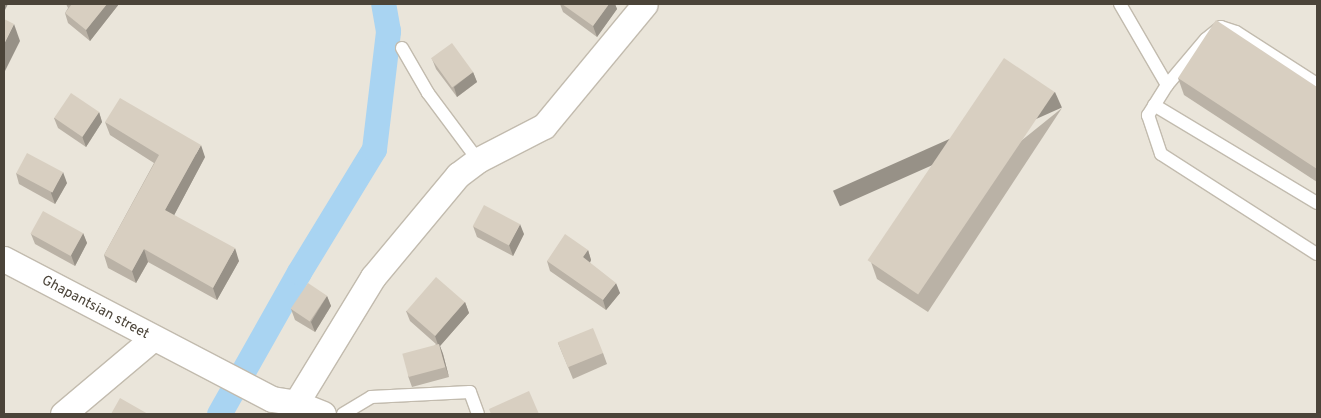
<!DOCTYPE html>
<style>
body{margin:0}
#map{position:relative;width:1321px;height:418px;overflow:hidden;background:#f6f3ec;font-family:Overpass,sans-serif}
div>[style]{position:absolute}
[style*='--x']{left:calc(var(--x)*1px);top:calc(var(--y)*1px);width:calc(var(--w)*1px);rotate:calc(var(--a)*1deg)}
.residential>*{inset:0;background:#eae5da;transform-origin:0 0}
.canal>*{height:25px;margin:-12.5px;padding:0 12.5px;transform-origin:12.5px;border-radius:12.5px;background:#a9d4f2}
.roads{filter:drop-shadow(1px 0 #c2bbae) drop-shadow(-1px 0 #c2bbae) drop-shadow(0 1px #c2bbae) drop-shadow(0 -1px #c2bbae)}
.lane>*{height:12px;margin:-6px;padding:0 6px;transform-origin:6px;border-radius:6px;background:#fff}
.street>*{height:25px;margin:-12.5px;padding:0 12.5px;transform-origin:12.5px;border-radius:12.5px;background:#fff}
.wall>*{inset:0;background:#bab2a6}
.shaded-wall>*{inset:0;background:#979187;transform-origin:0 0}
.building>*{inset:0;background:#d8cfc1;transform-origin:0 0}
span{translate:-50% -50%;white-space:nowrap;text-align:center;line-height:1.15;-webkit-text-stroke:5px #fff;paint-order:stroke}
.street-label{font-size:14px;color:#4b4439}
.frame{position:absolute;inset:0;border:5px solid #4b4439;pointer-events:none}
</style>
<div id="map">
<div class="residential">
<div style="left:4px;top:4px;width:1313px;height:410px"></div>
</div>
<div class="canal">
<div style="--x:219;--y:414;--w:163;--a:-60.6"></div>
<div style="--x:299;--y:272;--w:144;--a:-58.6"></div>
<div style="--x:374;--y:149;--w:119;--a:-83.2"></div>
<div style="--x:388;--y:31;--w:27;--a:-100"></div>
</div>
<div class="roads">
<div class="lane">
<div style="--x:1120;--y:4;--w:94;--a:59.9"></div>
<div style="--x:402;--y:48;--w:52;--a:60"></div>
<div style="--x:428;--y:93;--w:84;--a:53.3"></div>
<div style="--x:1317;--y:84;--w:96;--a:-147.3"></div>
<div style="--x:1236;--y:32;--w:16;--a:-162"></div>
<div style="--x:1221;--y:27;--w:19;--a:141"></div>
<div style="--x:1206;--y:39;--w:60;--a:130.3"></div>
<div style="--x:1167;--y:85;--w:36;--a:122"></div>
<div style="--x:1148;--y:115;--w:41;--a:71.6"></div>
<div style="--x:1161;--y:154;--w:185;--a:32.7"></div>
<div style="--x:1154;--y:105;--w:190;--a:31"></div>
<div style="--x:343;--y:414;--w:33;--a:-31"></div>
<div style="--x:371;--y:397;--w:99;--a:-2.9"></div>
<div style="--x:470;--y:392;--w:23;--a:70"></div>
</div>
<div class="street">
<div style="--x:4;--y:259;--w:302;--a:27.6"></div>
<div style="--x:272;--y:399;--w:24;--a:9"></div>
<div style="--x:296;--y:403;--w:29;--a:22"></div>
<div style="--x:296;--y:403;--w:148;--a:-58.6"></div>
<div style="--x:373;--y:277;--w:133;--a:-50.2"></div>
<div style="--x:458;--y:175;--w:25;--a:-37"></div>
<div style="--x:478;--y:160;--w:74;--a:-27.3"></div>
<div style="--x:544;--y:126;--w:158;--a:-50.4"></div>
<div style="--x:63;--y:414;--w:116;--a:-40.1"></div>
</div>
</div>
<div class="wall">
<div style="clip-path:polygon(66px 4px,119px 4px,90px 41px,68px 23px,65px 13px,68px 8px)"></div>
<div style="clip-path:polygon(560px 4px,615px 4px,617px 9px,597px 37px,563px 12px)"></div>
<div style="clip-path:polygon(432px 59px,473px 72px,477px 82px,457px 97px,436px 69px)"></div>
<div style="clip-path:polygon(1178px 78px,1317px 87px,1317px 182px,1184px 95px)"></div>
<div style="clip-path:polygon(1062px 108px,928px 312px,877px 279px,871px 262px)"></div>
<div style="clip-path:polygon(99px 112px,102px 122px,86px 147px,58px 128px,54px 118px)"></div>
<div style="clip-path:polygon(105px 122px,205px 157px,174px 215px,239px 261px,217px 300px,148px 262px,136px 283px,108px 268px,104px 255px,154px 163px,110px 135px)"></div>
<div style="clip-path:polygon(16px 173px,67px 183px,55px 204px,19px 184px)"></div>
<div style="clip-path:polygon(473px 226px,524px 234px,513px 256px,477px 237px)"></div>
<div style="clip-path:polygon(83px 233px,87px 243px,75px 266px,35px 244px,31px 234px)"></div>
<div style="clip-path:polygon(588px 250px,591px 260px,590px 263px,620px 293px,606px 310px,550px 271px,547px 261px)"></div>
<div style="clip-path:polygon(327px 296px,331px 306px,315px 332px,295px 320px,291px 309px)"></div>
<div style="clip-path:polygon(465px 302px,469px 313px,440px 346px,443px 354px,449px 377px,412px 387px,408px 376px,436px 344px,410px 321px,406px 311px)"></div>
<div style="clip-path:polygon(558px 343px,603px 353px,607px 364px,573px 379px)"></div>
</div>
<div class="shaded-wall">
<div style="clip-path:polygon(4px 4px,8px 4px,4px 12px)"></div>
<div style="clip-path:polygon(107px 4px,119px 4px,90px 41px,86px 30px)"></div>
<div style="clip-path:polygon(609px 4px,615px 4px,617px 9px,597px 37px,593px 26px)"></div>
<div style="clip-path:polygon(14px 24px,20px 41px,4px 73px,4px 44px)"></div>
<div style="clip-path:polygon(473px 72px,477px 82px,457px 97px,454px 87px)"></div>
<div style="left:1055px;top:92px;width:17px;height:243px;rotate:66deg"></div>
<div style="clip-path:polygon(99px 112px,102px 122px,86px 147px,82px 136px)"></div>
<div style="clip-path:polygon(201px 145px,205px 157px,170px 223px,165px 210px)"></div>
<div style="clip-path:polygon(63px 172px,67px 183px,55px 204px,51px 193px)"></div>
<div style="clip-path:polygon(520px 224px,524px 234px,513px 256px,509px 245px)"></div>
<div style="clip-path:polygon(83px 233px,87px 243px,75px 266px,71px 255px)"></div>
<div style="clip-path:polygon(235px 248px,239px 261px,217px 300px,213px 288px)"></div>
<div style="clip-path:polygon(144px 249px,148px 262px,136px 283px,132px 271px)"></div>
<div style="clip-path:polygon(588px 250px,591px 260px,587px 268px,583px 257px)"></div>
<div style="clip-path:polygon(616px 283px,620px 293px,606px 310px,603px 300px)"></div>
<div style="clip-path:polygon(327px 296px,331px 306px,315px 332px,311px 322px)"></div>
<div style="clip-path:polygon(465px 302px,469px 313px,440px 346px,443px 354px,449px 377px,435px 336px)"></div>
</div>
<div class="building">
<div style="clip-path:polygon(72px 4px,107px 4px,86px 30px,65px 13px)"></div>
<div style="clip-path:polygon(562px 4px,609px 4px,593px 26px)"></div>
<div style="clip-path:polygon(4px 19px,14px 24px,4px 44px)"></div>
<div style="clip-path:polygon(1216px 20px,1317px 87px,1317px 169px,1178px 78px)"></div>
<div style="left:452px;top:43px;width:36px;height:26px;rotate:54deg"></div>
<div style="left:1004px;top:58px;width:61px;height:244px;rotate:34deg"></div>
<div style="left:71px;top:93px;width:34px;height:30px;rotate:34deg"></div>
<div style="clip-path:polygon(120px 98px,201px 145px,165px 210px,235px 248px,213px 288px,144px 249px,132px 271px,104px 255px,159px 155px,105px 122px)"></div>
<div style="left:27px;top:153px;width:41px;height:23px;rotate:28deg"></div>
<div style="left:484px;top:205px;width:41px;height:24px;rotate:28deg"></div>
<div style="left:43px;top:211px;width:46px;height:26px;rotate:29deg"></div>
<div style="clip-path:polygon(565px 234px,588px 250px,583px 257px,616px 283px,603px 300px,547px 261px)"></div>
<div style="left:436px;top:277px;width:38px;height:45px;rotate:41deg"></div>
<div style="left:308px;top:283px;width:23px;height:31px;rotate:34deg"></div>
<div style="left:593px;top:328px;width:27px;height:38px;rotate:68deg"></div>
<div style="left:439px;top:344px;width:24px;height:38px;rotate:75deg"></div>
<div style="clip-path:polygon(529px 391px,539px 414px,491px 414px,489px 409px)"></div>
<div style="clip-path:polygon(120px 398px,148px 414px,111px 414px)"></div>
</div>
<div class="street-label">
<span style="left:95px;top:308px;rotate:28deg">Ghapantsian street</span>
</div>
<div class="frame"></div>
</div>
